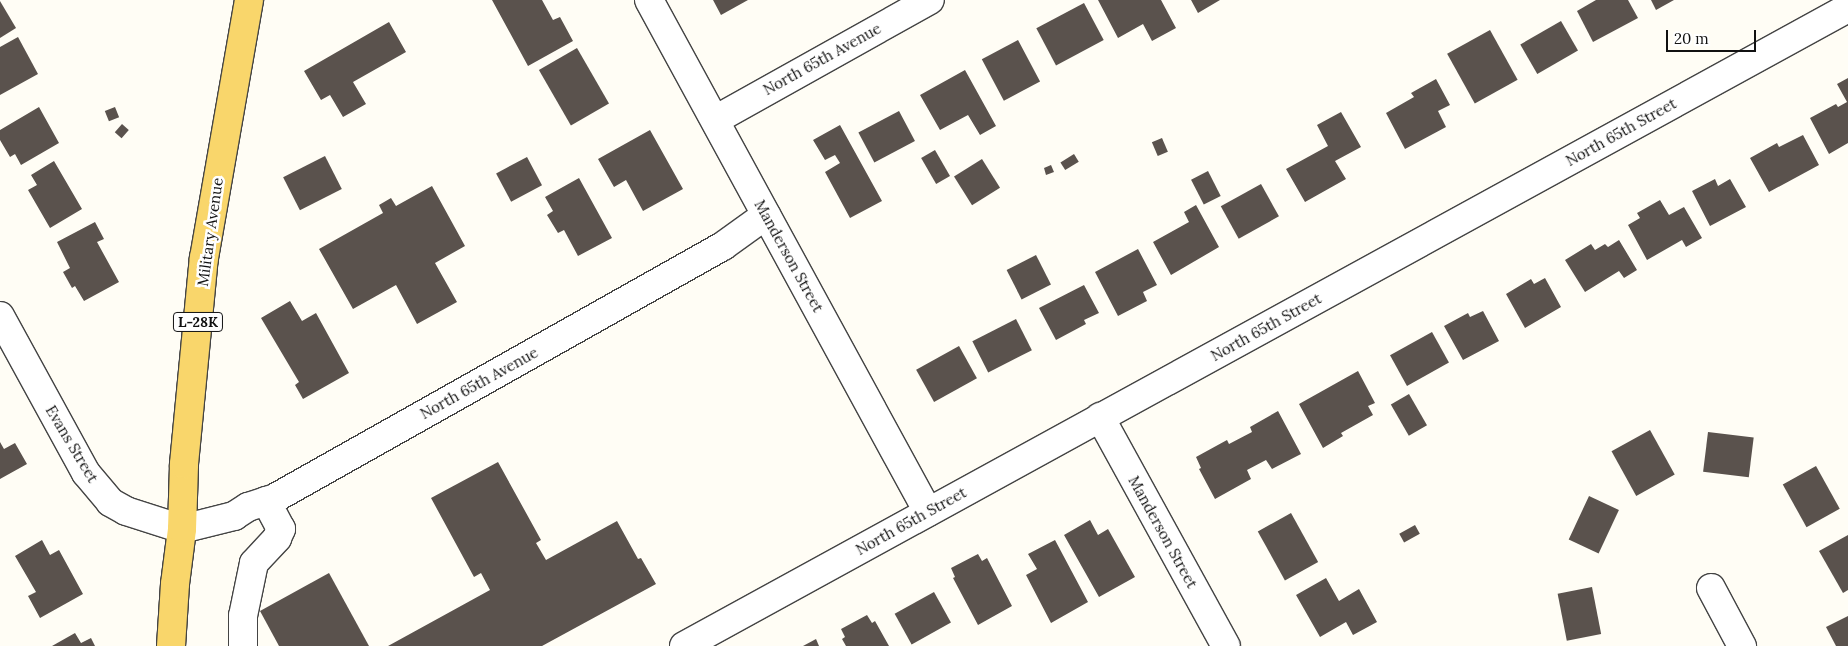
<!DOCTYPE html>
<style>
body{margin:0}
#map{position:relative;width:1848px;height:646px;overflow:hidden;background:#fffdf5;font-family:Lora,serif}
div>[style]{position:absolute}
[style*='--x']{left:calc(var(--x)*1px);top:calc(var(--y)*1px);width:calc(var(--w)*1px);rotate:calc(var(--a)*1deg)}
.building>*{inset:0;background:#5a524d;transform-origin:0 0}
.roads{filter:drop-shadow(1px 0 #444) drop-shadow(-1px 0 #444) drop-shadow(0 1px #444) drop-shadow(0 -1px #444)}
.minor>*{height:28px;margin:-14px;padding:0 14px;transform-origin:14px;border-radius:14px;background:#fff}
.major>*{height:28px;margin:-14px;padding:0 14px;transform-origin:14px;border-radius:14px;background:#f9d66b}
span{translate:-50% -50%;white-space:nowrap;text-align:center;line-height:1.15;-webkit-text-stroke:5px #fff;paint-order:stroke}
.shield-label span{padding:1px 4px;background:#fff;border:1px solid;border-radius:4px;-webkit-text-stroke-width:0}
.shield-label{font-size:14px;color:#111;font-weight:700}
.street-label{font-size:15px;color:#111}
.scale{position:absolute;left:1666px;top:30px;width:90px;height:22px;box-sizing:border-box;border:2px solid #111;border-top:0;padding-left:6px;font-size:15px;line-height:18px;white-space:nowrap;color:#111;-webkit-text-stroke:4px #fff;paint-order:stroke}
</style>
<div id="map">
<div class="building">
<div style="clip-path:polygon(492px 0,542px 0,553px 20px,560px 17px,573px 41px,528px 66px)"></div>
<div style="clip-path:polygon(713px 0,748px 0,721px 15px)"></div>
<div style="clip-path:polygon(1098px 0,1161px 0,1176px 28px,1152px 41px,1143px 24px,1118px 38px)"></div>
<div style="clip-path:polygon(1191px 0,1220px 0,1198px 13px)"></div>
<div style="clip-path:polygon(1596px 0,1628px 0,1638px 18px,1593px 42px,1577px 11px)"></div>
<div style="clip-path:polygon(1651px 0,1674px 0,1656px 10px)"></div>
<div style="clip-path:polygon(0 1px,16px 28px,0 38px)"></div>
<div style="left:1084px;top:3px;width:42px;height:54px;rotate:62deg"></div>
<div style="left:1561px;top:21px;width:34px;height:47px;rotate:60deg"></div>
<div style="clip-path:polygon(389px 22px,406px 52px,353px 82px,366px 104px,343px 117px,330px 95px,321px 100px,304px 71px)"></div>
<div style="left:1490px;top:30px;width:57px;height:49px;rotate:61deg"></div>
<div style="clip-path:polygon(18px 37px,38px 74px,0 95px,0 47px)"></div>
<div style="left:1018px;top:40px;width:47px;height:41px;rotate:62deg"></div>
<div style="left:577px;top:48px;width:64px;height:44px;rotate:60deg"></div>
<div style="clip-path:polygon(965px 70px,996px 126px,980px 135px,968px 115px,940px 130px,920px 95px)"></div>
<div style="clip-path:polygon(1848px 78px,1848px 143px,1829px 154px,1810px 118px,1836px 104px,1838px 107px,1847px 102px,1837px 84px)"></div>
<div style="clip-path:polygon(1436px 79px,1450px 105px,1438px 111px,1446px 127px,1405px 149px,1386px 113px,1414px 97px,1411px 93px)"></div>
<div style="clip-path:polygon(39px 107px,59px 143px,21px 165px,15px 154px,10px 157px,0 140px,0 130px)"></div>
<div style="left:115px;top:107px;width:11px;height:11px;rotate:68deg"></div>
<div style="left:899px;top:111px;width:34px;height:46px;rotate:62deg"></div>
<div style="clip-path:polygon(1341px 112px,1361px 147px,1335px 161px,1346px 179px,1305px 202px,1286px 169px,1328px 146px,1317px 125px)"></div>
<div style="left:122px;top:124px;width:9px;height:11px;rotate:41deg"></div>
<div style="clip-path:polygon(840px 125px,882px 201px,850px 218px,825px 172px,840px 163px,835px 155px,825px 160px,813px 140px)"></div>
<div style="clip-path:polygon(650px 130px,683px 189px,643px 211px,626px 180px,614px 187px,598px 159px)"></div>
<div style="clip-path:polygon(1803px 135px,1819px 165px,1769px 192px,1750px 158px,1777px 143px,1779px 147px)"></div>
<div style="left:1162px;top:138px;width:15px;height:11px;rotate:67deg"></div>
<div style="left:935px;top:150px;width:30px;height:16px;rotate:60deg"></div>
<div style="left:1074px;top:154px;width:9px;height:16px;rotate:58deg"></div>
<div style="left:325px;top:156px;width:37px;height:47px;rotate:63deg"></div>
<div style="left:527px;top:157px;width:32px;height:35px;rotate:62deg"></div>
<div style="left:982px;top:159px;width:34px;height:33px;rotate:58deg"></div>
<div style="clip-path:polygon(54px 161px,82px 209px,50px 228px,28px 190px,37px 185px,31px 175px)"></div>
<div style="clip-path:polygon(1051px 165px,1054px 172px,1046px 175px,1044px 168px)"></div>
<div style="left:1208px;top:171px;width:28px;height:19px;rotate:63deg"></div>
<div style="clip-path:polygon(579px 178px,612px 238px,578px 256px,564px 230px,558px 233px,547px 215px,553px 211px,545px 197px)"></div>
<div style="clip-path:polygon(1715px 179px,1718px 186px,1730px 179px,1746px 207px,1710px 226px,1692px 191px)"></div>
<div style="left:1261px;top:184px;width:37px;height:46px;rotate:61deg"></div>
<div style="clip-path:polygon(432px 186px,465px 246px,435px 263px,457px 302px,417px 324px,396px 285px,353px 309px,319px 249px,383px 213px,379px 205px,391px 198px,396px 206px)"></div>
<div style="clip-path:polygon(1660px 200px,1669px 215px,1684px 207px,1702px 238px,1686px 247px,1682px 240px,1647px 260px,1628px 225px,1640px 218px,1637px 213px)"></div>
<div style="clip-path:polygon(1196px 205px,1219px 247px,1171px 275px,1153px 242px,1189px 222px,1184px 212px)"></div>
<div style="clip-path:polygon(95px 222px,104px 239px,97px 242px,119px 282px,84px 301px,75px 286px,72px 288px,63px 272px,70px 268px,57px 242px)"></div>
<div style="clip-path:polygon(1619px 240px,1637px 270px,1624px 278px,1619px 271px,1585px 292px,1565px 260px,1591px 244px,1595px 250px,1605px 244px,1608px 247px)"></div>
<div style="clip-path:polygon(1138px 249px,1157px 285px,1143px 292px,1147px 301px,1118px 316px,1095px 272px)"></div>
<div style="left:1036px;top:255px;width:33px;height:33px;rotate:63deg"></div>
<div style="clip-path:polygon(1545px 278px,1561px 307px,1525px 328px,1506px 294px,1531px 279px,1534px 284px)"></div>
<div style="clip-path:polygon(1084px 285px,1099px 313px,1084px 320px,1086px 324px,1056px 340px,1039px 308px)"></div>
<div style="clip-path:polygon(290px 301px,302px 321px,316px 313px,349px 373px,303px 399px,295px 385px,299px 382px,261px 318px)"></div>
<div style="clip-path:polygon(1483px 311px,1499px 341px,1463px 360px,1444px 326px,1468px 313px,1470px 317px)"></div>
<div style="left:1016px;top:319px;width:35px;height:49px;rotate:63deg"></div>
<div style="left:1432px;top:332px;width:35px;height:48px;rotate:61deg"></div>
<div style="left:959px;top:346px;width:37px;height:49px;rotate:61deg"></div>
<div style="clip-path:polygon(1358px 371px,1375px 403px,1368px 406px,1373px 415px,1341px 433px,1343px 436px,1323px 448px,1299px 404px)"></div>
<div style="left:1409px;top:394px;width:36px;height:21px;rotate:60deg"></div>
<div style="clip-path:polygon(1278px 411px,1301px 454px,1272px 469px,1266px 460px,1247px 470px,1251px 479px,1215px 499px,1199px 469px,1201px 468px,1196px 457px,1227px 440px,1229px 444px,1252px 432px,1250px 427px)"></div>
<div style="left:1650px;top:430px;width:51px;height:44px;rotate:61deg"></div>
<div style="left:1708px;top:432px;width:46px;height:40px;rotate:7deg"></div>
<div style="clip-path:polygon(0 442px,4px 449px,15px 443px,27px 464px,0 479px)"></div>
<div style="clip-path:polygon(498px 462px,541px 540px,536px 543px,546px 560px,617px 521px,638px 559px,641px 558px,656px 584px,542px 646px,388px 646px,490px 590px,481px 573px,474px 577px,431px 498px)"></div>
<div style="left:1816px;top:466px;width:49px;height:38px;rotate:61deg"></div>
<div style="left:1589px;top:496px;width:33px;height:48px;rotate:25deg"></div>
<div style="left:1291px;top:513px;width:56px;height:38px;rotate:61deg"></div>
<div style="clip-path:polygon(1090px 520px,1098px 535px,1108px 529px,1135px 577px,1099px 597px,1064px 535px)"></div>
<div style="left:1415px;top:525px;width:10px;height:18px;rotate:61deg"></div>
<div style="clip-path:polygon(1848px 535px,1848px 590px,1843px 593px,1819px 551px)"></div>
<div style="clip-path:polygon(42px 540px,50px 555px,59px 550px,83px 594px,40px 618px,28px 596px,36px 592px,15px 556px)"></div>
<div style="clip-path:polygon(1055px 540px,1088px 602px,1051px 623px,1026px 575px,1037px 569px,1028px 554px)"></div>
<div style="clip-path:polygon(978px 554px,982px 561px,987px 558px,1012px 606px,978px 625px,953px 578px,955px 577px,951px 568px)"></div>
<div style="clip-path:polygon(329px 573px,369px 646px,279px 646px,260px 611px)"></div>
<div style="clip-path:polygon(1326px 578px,1339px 601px,1359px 589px,1377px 622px,1353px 635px,1346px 622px,1320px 637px,1296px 595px)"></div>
<div style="left:1592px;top:587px;width:48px;height:35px;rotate:79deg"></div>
<div style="left:934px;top:592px;width:35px;height:45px;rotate:61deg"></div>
<div style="clip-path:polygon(867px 615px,872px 623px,875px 621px,889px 646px,846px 646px,842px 639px,845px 637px,841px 629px)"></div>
<div style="clip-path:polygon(1848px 616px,1848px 646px,1836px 646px,1826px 627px)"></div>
<div style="clip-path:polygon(75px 633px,81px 643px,91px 638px,95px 646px,52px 646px)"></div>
<div style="clip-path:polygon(816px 639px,819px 646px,803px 646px)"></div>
</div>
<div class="roads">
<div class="minor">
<div style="--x:649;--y:0;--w:583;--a:61.41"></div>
<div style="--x:715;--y:120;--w:246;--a:-29.2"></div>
<div style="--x:0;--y:316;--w:179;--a:61.3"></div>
<div style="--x:86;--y:473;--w:38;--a:50"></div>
<div style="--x:110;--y:502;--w:18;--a:29"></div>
<div style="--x:126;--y:511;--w:59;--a:17.8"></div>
<div style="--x:182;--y:529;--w:54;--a:-14"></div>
<div style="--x:234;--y:516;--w:17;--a:-33"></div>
<div style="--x:248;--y:507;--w:28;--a:-18"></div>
<div style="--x:275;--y:498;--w:514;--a:-29.36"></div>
<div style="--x:723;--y:246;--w:53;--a:-35.8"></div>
<div style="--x:1100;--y:417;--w:261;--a:61.2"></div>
<div style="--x:1711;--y:588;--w:66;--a:61.9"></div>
<div style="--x:243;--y:646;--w:30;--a:-90"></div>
<div style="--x:243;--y:616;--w:54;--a:-78.3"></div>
<div style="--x:254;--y:563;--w:34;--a:-47"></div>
<div style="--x:277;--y:538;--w:10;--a:-66"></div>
<div style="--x:281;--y:529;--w:32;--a:-118"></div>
<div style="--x:684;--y:646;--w:1327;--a:-28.73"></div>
</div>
<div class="major">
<div style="--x:171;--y:646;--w:62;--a:-86.3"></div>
<div style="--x:175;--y:584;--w:55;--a:-82.7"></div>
<div style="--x:182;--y:529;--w:65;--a:-88.2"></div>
<div style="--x:184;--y:464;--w:207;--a:-84.5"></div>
<div style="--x:204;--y:258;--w:262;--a:-80.1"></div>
</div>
</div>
<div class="shield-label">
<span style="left:198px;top:322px">L-28K</span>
</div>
<div class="street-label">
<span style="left:822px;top:59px;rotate:-29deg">North 65th Avenue</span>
<span style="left:1621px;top:132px;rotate:-29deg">North 65th Street</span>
<span style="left:210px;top:232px;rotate:-82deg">Military Avenue</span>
<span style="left:789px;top:256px;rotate:61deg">Manderson Street</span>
<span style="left:1266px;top:327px;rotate:-29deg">North 65th Street</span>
<span style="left:479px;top:383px;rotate:-29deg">North 65th Avenue</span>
<span style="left:72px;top:444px;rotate:59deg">Evans Street</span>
<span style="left:911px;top:521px;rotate:-29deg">North 65th Street</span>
<span style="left:1163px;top:532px;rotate:61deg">Manderson Street</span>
</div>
<div class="scale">20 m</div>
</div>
